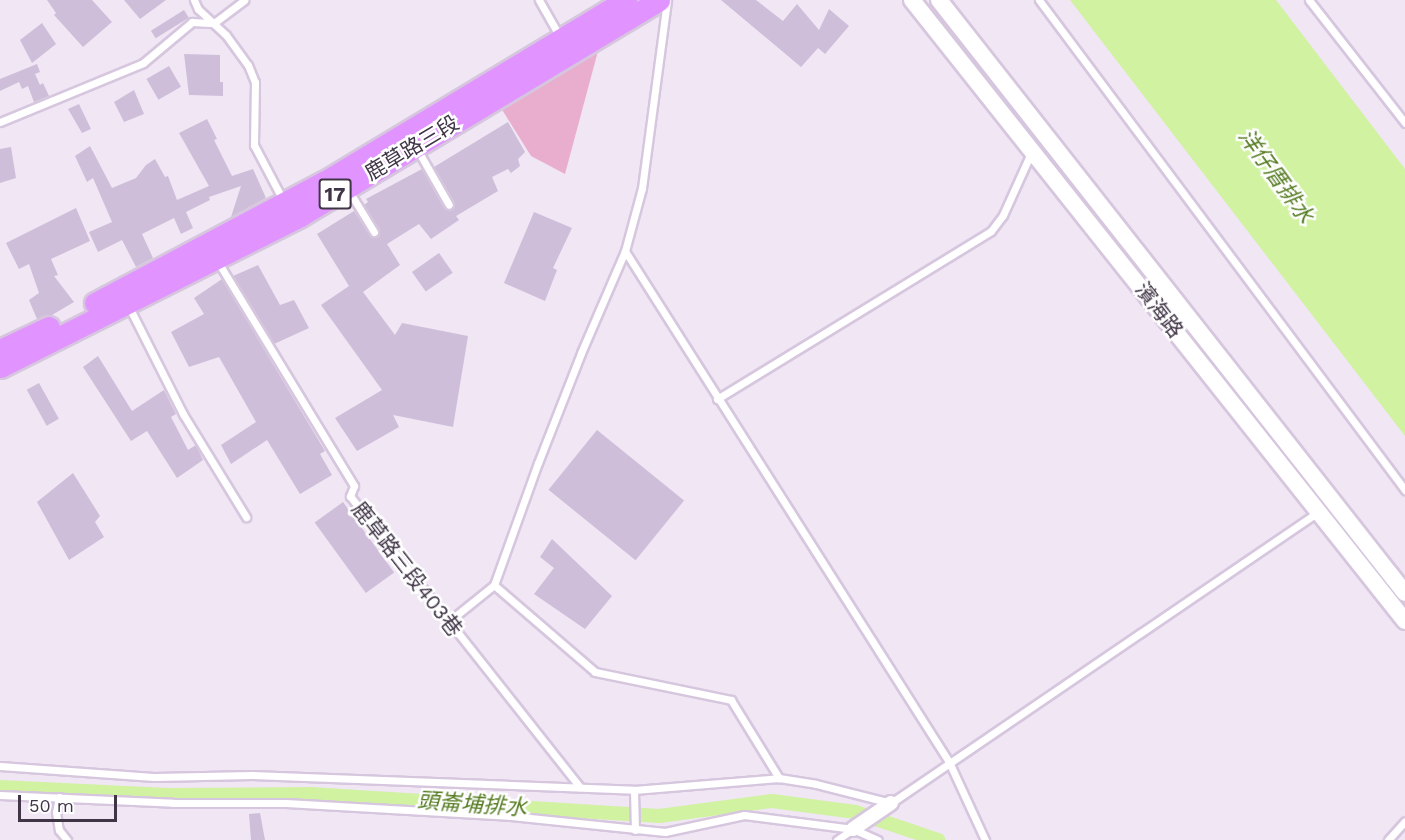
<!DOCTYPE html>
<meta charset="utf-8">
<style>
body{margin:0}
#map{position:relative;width:1405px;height:840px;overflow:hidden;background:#f0e6f4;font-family:"Work Sans","Noto Sans TC",sans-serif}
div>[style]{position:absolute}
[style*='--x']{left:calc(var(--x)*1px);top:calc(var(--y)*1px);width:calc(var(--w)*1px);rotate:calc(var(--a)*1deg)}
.green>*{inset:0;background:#e9aece}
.water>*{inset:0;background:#d0f2a1}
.canal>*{height:14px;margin:-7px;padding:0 7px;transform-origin:7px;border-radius:7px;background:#d0f2a1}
.building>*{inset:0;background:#cfbed9;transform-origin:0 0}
.roads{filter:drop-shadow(2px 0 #d6c6de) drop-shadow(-2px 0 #d6c6de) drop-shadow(0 2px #d6c6de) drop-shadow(0 -2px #d6c6de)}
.service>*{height:7px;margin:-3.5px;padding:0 3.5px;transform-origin:3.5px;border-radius:3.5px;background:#fff}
.minor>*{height:14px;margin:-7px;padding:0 7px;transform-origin:7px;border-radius:7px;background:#fff}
.tertiary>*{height:16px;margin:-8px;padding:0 8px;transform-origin:8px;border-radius:8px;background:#fff}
.primary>*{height:21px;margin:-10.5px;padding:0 10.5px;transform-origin:10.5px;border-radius:10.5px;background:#e194ff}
span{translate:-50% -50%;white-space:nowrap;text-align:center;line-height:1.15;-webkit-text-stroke:5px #fff;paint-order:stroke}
.shield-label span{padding:2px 4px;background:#fff;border:2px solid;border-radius:4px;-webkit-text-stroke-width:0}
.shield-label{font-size:20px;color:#403547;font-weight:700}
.street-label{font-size:21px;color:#403547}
.water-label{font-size:22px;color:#557c22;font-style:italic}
.scale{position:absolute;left:18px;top:795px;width:99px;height:27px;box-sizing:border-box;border:3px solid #403547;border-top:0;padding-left:8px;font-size:18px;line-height:21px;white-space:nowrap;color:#403547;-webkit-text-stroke:4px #fff;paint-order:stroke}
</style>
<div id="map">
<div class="green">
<div style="clip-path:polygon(598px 51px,565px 174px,531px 156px,501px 108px)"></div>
</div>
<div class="water">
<div style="clip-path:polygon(1070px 0,1276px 0,1405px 169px,1405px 436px)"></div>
</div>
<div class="canal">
<div style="--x:0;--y:787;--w:168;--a:2.7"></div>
<div style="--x:168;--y:795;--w:142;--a:-0.4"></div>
<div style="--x:310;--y:794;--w:350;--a:3.6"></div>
<div style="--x:659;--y:816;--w:114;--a:-7.6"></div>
<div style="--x:772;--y:801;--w:84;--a:7.5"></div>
<div style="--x:855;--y:812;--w:88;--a:18.6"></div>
</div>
<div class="building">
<div style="clip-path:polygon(47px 0,92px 0,112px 22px,83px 47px,54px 15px,56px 13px)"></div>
<div style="clip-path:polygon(124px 0,166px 0,140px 19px)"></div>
<div style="clip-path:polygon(721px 0,756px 0,783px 21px,797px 4px,819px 30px,829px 9px,849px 26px,825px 54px,818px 48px,801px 67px)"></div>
<div style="left:184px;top:10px;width:9px;height:39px;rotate:58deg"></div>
<div style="clip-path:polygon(42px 23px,56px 44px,32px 63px,20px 40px)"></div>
<div style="clip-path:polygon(184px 54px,220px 55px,220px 82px,223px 82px,223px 96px,189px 95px)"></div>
<div style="clip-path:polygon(37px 64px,40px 72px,35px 74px,40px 85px,43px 83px,49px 96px,34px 102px,28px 86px,22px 89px,19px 82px,0 91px,0 79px)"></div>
<div style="left:169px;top:66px;width:24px;height:26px;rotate:60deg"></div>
<div style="clip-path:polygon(134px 90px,144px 114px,124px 122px,114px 102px)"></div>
<div style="clip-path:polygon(79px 104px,91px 129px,82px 133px,68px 109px)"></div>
<div style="clip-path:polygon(207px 119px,217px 139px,214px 140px,232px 176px,253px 169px,266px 198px,231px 217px,241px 186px,209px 197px,210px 200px,186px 212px,193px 228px,181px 234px,174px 218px,142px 234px,153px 258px,136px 267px,122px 240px,98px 252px,89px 232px,112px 222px,93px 178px,87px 182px,75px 156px,90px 146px,112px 188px,136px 178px,146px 165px,155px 159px,165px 177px,168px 176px,177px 200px,209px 186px,179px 133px)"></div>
<div style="clip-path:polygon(508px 122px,525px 152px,518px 159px,520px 166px,511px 173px,508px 169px,492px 177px,498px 191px,456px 216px,459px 220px,431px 239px,419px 224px,387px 244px,400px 265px,363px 292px,395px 335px,402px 323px,468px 336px,453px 427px,393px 415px,399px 427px,357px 451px,335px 418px,382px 390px,321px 305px,349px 286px,317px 234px,354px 211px,370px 235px,377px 236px,379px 229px,364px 205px,368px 202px,366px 199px,422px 169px,444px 208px,452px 210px,454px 202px,434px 167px)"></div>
<div style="clip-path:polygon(11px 147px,16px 178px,0 183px,0 149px)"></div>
<div style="clip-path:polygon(76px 208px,90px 241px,51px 259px,58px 275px,54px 276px,74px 302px,52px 315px,37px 319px,29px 300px,39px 293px,29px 264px,19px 269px,6px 243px)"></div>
<div style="clip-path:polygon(534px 212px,572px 228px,553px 268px,557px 270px,545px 301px,504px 283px)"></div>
<div style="left:439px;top:253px;width:24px;height:33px;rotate:55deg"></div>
<div style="clip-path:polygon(258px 265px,280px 305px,294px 300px,309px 328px,274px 344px,233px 276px)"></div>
<div style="clip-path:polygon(222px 279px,325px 451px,320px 454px,332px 475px,300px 494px,267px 440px,231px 464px,221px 445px,256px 422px,219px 357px,189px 367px,171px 332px,204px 314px,194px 298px)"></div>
<div style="clip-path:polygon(98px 356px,132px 411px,164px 390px,176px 414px,171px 417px,188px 450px,196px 445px,203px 460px,177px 478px,147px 431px,131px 441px,83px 367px)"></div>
<div style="left:39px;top:383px;width:41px;height:14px;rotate:61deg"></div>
<div style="left:597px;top:430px;width:112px;height:77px;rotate:39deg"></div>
<div style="clip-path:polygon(73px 473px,100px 516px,95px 522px,104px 537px,69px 560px,37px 502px)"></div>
<div style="left:343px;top:502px;width:87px;height:35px;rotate:54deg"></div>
<div style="clip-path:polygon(552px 539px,612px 596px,585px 629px,534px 594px,554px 568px,540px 557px)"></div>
<div style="clip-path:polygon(260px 813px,265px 840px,251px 840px,249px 814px)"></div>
</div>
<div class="roads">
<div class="service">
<div style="--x:194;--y:0;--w:10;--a:66"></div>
<div style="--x:198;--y:9;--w:38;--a:43"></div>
<div style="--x:226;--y:35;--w:37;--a:54"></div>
<div style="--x:248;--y:65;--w:18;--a:68"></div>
<div style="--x:255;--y:82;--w:63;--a:90.9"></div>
<div style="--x:254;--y:145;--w:64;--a:62.2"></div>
<div style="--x:539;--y:0;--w:43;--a:60.4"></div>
<div style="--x:1039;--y:0;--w:612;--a:53.24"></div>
<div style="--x:1309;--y:0;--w:156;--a:52"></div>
<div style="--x:0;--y:122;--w:155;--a:-22.4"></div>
<div style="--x:143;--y:63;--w:64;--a:-39.9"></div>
<div style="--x:192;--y:22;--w:22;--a:3"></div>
<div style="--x:214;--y:23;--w:38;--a:-37"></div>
<div style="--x:417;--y:149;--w:64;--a:60.3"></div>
<div style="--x:349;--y:191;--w:48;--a:58.6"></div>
<div style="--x:625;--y:251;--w:605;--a:57.62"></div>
<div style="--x:949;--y:762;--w:86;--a:65.2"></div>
<div style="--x:218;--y:262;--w:262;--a:58.7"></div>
<div style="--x:354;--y:486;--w:11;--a:112"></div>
<div style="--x:350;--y:496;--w:371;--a:51.7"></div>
<div style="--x:128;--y:305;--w:122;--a:63.2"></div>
<div style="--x:183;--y:414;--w:121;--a:58.5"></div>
<div style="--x:717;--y:399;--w:321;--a:-31.5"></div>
<div style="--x:991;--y:231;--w:20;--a:-53"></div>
<div style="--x:1003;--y:215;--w:68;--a:-65.7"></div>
<div style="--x:494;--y:585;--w:133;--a:40.7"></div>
<div style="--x:595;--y:672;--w:139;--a:11.6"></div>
<div style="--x:731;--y:700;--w:92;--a:58.4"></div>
<div style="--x:448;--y:622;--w:59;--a:-38.8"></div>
<div style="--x:494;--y:585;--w:130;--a:-70.2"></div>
<div style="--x:538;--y:463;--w:118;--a:-68.6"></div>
<div style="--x:581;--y:353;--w:111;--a:-66.7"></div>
<div style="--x:625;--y:251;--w:65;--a:-74.9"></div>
<div style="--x:642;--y:188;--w:190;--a:-82.4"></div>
<div style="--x:0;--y:766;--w:154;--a:4.1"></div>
<div style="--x:154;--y:777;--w:98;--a:-1.2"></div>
<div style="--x:252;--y:775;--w:382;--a:2.2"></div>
<div style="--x:634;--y:790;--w:145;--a:-4.7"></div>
<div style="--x:779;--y:778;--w:37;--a:9"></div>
<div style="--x:816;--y:784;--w:77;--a:14.2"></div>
<div style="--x:891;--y:803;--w:517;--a:-34.27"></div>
<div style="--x:634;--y:790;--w:40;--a:88.6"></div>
<div style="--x:0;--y:795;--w:173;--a:2.6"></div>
<div style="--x:173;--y:803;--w:113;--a:0"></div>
<div style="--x:286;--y:803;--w:225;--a:3.3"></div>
<div style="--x:511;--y:816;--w:155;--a:5.9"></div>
<div style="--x:665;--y:832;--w:81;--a:-12.1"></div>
<div style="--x:744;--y:815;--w:110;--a:7.3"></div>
<div style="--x:853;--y:829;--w:27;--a:24"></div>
<div style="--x:59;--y:797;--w:15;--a:101"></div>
<div style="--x:56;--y:812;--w:18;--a:81"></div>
<div style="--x:59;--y:830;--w:13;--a:51"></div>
<div style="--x:837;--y:840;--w:19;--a:-35"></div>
<div style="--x:1388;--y:840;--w:25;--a:-48"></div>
</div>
<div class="minor">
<div style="--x:853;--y:829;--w:46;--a:-34.4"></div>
</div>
<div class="tertiary">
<div style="--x:912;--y:0;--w:793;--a:51.55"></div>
<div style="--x:939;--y:0;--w:754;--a:51.84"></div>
</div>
<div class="primary">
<div style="--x:95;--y:303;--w:259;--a:-27.9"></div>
<div style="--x:324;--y:182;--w:353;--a:-31.1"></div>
<div style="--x:0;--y:350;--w:54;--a:-25.1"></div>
<div style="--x:0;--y:367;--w:336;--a:-26.7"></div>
<div style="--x:300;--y:216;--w:419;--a:-31"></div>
</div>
</div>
<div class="shield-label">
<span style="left:335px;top:194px">17</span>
</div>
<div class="street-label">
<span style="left:412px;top:148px;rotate:-31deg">鹿草路三段</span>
<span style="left:1159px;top:310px;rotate:52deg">濱海路</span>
<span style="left:407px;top:569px;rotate:52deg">鹿草路三段403巷</span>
</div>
<div class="water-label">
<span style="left:1276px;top:176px;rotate:54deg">洋仔厝排水</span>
<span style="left:472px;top:804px;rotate:4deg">頭崙埔排水</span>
</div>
<div class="scale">50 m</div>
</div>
